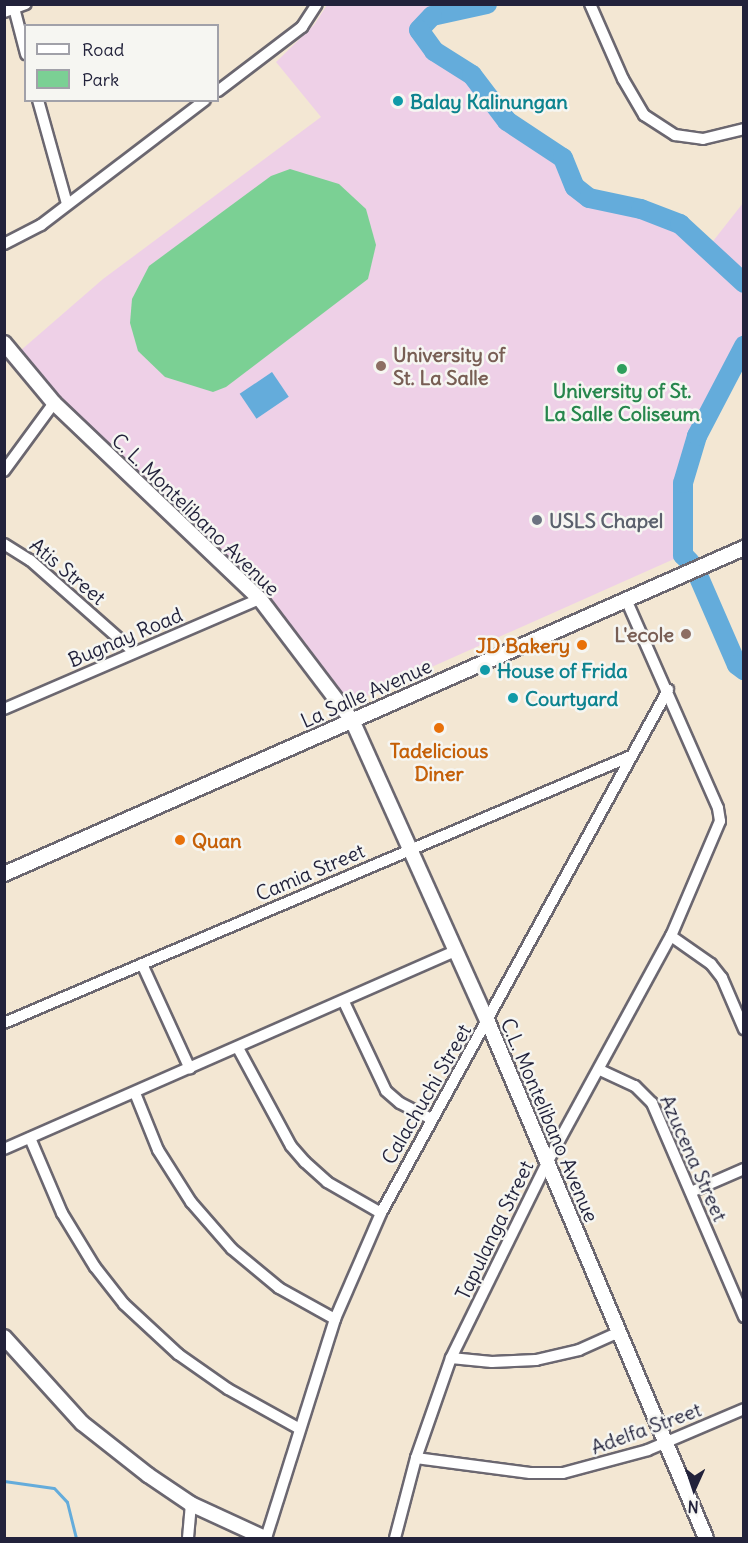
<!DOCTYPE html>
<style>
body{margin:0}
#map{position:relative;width:748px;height:1543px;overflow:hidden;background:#f3e7d3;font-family:Delius,sans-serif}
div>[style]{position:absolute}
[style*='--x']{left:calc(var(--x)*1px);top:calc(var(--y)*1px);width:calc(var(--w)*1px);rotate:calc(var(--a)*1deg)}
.built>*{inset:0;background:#eed0e7}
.green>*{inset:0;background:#7bd094}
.water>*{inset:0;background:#64acdb;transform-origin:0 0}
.stream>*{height:3px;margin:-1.5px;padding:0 1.5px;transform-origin:1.5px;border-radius:1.5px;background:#64acdb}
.river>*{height:20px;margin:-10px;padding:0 10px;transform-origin:10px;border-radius:10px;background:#64acdb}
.roads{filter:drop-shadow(2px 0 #6b6770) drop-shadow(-2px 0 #6b6770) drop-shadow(0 2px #6b6770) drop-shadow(0 -2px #6b6770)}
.minor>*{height:10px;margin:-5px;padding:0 5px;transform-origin:5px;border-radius:5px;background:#fff}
.tertiary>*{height:14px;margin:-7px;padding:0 7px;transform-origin:7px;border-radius:7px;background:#fff}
.dots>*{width:16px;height:16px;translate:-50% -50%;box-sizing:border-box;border:3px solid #f6f6f2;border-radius:50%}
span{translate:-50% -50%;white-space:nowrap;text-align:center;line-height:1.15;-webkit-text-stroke:5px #f6f6f2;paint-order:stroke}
.culture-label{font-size:20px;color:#0d838f;font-weight:700}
.left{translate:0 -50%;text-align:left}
.education-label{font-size:20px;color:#785e54;font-weight:700}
.right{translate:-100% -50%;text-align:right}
.leisure-label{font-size:20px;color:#27864d;font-weight:700}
.street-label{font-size:20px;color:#22223b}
.worship-label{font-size:20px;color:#5b616d;font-weight:700}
.food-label{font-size:20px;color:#c56008;font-weight:700}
.frame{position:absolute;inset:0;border:6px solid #22223b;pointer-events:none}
.legend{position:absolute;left:24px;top:24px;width:195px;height:78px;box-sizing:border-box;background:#f6f6f2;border:2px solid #a1a1a9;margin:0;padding:8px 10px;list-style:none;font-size:18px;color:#22223b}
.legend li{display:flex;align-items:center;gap:12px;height:30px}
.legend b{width:30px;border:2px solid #a1a1a9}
.north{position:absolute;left:664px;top:1459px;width:60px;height:60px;-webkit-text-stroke:4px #f6f6f2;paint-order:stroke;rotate:183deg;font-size:16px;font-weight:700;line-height:24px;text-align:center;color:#22223b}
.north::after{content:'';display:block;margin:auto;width:21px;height:27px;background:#22223b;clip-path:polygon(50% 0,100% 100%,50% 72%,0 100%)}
</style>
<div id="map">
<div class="built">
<div style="clip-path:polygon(327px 5px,487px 5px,432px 16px,419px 30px,434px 51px,472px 75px,507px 121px,563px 158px,575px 187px,589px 198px,641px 209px,680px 224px,743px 283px,743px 346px,697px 436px,683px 483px,683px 555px,351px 703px,257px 587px,43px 382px,20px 351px,103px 279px,321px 117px,276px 62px,314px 25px)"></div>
<div style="clip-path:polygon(743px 203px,743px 279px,710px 245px)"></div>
</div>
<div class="green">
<div style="clip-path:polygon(290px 169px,339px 184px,366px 209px,376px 245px,368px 279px,226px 387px,213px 392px,165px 377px,138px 351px,130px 323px,132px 299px,149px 266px,271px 176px)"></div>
</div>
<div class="water">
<div style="left:272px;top:372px;width:30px;height:39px;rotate:56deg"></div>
</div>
<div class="stream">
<div style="--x:4;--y:1481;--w:50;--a:8"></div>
<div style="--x:54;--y:1488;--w:19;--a:47"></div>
<div style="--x:67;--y:1502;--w:37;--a:76"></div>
</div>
<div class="river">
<div style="--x:487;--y:4;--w:56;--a:167.7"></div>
<div style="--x:432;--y:16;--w:19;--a:133"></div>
<div style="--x:419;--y:30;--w:26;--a:54"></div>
<div style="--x:434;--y:51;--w:45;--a:32.3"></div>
<div style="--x:472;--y:75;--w:58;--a:52.7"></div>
<div style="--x:507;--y:121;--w:67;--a:33.5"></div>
<div style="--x:563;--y:158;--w:31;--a:68"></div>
<div style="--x:575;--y:187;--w:18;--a:38"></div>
<div style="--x:589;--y:198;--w:53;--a:11.9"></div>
<div style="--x:641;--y:209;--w:42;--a:21"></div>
<div style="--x:680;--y:224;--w:87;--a:42.7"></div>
<div style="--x:690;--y:562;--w:10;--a:-135"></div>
<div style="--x:683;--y:555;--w:72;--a:-90"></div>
<div style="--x:683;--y:483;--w:49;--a:-73.4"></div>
<div style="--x:697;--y:436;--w:102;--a:-62.4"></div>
<div style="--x:697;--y:573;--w:100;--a:66.5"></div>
<div style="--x:737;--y:665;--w:9;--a:36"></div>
</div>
<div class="roads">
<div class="minor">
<div style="--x:13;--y:4;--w:52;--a:75.4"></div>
<div style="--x:590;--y:4;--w:82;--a:66.3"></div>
<div style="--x:623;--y:79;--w:42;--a:59.7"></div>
<div style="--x:644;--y:115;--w:37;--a:33"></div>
<div style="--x:675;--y:135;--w:28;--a:8"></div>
<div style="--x:703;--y:139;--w:42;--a:-13.7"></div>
<div style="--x:4;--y:12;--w:23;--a:-20"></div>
<div style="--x:218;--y:91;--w:106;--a:-37.3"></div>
<div style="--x:302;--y:27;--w:27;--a:-57"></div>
<div style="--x:38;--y:100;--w:108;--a:74.4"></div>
<div style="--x:4;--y:244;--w:42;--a:-27.2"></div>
<div style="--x:41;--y:225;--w:206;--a:-37.3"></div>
<div style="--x:4;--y:471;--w:84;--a:-53.7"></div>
<div style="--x:4;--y:544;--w:31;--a:32"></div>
<div style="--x:30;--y:560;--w:139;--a:41.5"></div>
<div style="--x:4;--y:709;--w:279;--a:-23.3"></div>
<div style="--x:671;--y:936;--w:49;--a:35"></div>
<div style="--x:711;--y:964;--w:18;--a:52"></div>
<div style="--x:722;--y:978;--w:56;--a:66.7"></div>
<div style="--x:142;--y:964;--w:115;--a:65.4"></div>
<div style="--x:344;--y:1002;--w:98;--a:64.7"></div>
<div style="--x:386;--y:1091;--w:18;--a:41"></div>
<div style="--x:400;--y:1103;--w:35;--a:27"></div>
<div style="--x:4;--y:1023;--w:681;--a:-23.07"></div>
<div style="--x:238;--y:1048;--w:111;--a:61.6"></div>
<div style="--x:291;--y:1146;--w:21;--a:49"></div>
<div style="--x:305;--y:1162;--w:30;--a:42"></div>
<div style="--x:327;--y:1182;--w:62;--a:29.9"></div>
<div style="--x:600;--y:1070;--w:38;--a:25"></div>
<div style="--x:635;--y:1086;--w:24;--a:45"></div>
<div style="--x:652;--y:1103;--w:233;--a:66.7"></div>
<div style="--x:135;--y:1093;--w:61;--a:68"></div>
<div style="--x:158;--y:1150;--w:62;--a:57.6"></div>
<div style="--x:191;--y:1202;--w:62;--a:48.9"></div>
<div style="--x:232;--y:1249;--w:61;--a:39.7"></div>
<div style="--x:279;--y:1288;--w:64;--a:29"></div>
<div style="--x:30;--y:1138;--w:82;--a:66.9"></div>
<div style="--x:62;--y:1213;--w:63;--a:58.6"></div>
<div style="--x:95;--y:1267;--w:47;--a:51.9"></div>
<div style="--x:124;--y:1304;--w:74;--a:42.8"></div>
<div style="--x:178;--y:1354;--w:61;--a:35"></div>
<div style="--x:228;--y:1389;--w:80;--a:29.1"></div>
<div style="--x:4;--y:1149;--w:493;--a:-23.7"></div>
<div style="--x:691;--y:1192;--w:58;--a:-23.5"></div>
<div style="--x:451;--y:1358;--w:41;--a:5.6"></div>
<div style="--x:492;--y:1362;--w:44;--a:-2.6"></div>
<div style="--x:536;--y:1360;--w:44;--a:-13.1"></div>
<div style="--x:579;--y:1350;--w:44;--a:-24.2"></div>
<div style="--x:416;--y:1458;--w:115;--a:7.5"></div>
<div style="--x:530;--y:1473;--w:33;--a:0"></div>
<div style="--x:563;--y:1473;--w:88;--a:-15.1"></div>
<div style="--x:648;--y:1450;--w:104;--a:-23.1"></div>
<div style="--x:188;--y:1538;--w:34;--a:-85"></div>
<div style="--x:266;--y:1538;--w:230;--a:-72.5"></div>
<div style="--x:335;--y:1319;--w:116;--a:-66.5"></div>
<div style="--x:381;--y:1213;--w:597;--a:-61.24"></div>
<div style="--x:395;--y:1538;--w:83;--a:-75.3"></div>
<div style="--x:416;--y:1458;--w:106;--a:-70.7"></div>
<div style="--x:451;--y:1358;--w:217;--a:-63.8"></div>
<div style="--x:547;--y:1163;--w:259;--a:-61.4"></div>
<div style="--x:671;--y:936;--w:125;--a:-66.9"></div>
<div style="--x:720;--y:821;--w:13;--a:-99"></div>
<div style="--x:718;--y:808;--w:228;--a:-113.8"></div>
</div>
<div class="tertiary">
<div style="--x:4;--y:343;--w:78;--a:50.2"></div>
<div style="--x:54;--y:403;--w:284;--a:43.6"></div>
<div style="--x:260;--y:599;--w:152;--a:52.8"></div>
<div style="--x:352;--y:720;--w:331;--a:65.8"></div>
<div style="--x:488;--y:1022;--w:560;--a:67.1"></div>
<div style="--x:4;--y:874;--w:809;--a:-23.78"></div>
<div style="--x:4;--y:1337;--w:116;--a:47.8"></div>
<div style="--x:82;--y:1423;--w:84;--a:38.2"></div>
<div style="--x:148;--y:1475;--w:52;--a:34"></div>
<div style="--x:191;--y:1504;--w:81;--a:24.7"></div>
</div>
</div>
<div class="dots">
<div style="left:398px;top:101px;background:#0f9aa8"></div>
<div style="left:381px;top:366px;background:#8d6e63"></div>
<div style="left:622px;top:369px;background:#2e9e5b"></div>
<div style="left:537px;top:520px;background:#6b7280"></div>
<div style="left:686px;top:634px;background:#8d6e63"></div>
<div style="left:582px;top:645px;background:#e8710a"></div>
<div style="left:485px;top:670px;background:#0f9aa8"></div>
<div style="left:513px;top:698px;background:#0f9aa8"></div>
<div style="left:439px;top:728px;background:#e8710a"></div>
<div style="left:180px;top:840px;background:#e8710a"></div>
</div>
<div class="culture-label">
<span class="left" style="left:410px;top:101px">Balay Kalinungan</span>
<span class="left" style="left:497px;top:670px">House of Frida</span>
<span class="left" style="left:525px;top:698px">Courtyard</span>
</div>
<div class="education-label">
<span class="left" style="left:393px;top:366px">University of<br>St. La Salle</span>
<span class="right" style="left:674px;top:634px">L'ecole</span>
</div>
<div class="leisure-label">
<span style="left:622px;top:402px">University of St.<br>La Salle Coliseum</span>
</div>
<div class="street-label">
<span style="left:196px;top:514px;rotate:44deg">C. L. Montelibano Avenue</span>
<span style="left:68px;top:571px;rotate:40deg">Atis Street</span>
<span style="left:125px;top:637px;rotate:-23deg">Bugnay Road</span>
<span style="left:366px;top:693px;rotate:-24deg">La Salle Avenue</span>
<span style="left:310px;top:872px;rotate:-23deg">Camia Street</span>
<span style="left:426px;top:1094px;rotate:-60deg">Calachuchi Street</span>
<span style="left:550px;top:1120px;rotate:67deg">C.L. Montelibano Avenue</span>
<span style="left:694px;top:1158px;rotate:66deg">Azucena Street</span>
<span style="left:494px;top:1230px;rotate:-64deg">Tapulanga Street</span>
<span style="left:646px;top:1428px;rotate:-20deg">Adelfa Street</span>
</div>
<div class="worship-label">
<span class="left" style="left:549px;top:520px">USLS Chapel</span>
</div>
<div class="food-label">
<span class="right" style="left:570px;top:645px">JD Bakery</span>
<span style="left:439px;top:762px">Tadelicious<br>Diner</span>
<span class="left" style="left:192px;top:840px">Quan</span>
</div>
<div class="frame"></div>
<ul class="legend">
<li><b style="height:8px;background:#fff"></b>Road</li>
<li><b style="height:16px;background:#7bd094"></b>Park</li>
</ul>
<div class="north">N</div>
</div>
